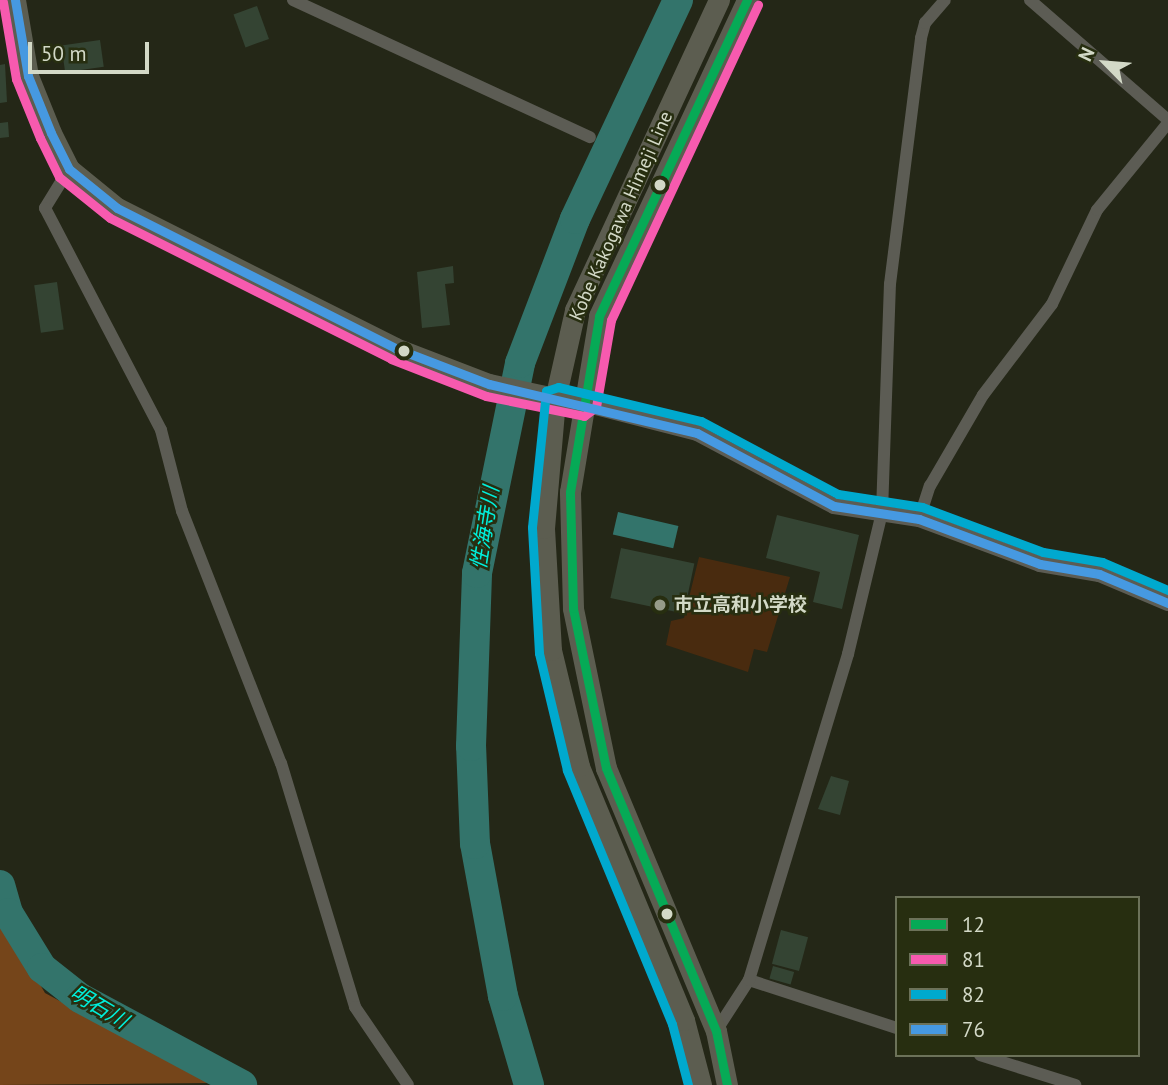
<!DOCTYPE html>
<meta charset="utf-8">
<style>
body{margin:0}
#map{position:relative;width:1168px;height:1085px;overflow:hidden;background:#242717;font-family:"PT Sans","Noto Sans JP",sans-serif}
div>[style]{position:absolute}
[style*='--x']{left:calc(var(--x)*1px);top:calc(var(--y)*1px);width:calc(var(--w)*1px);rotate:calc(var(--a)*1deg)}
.green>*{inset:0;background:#492b0f}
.forest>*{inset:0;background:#75451a}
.water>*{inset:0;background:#33746b;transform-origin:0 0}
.river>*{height:30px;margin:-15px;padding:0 15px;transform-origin:15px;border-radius:15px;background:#33746b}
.building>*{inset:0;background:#344433;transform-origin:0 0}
.minor>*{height:12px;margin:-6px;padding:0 6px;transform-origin:6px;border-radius:6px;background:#5c5c54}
.tertiary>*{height:16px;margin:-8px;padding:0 8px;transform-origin:8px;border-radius:8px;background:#5c5c54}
.primary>*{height:21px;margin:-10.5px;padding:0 10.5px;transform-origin:10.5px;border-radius:10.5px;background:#5c5d50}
.bus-1>*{height:9px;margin:-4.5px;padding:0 4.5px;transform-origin:4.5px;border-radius:4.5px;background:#06aa56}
.bus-2>*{height:9px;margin:-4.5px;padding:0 4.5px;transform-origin:4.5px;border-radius:4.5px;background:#f75aaf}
.bus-3>*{height:9px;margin:-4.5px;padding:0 4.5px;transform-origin:4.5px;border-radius:4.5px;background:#00a9ce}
.bus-4>*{height:9px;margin:-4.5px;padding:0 4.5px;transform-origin:4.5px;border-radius:4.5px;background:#4699e1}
.dots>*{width:19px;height:19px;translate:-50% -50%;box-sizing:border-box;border:4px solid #272e10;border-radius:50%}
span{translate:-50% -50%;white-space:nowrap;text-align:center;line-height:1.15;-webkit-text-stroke:5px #272e10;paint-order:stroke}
.street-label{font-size:19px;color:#d3d9c7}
.poi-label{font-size:19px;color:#d3d9c7;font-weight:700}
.left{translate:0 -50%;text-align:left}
.water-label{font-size:21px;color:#00efdc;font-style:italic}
.legend{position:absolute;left:895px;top:896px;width:245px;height:161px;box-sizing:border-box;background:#272e10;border:2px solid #6c7259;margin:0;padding:9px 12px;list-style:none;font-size:21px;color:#d3d9c7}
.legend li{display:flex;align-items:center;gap:14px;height:35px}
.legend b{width:35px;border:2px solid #6c7259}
.north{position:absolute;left:1070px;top:28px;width:70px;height:70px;-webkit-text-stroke:5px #272e10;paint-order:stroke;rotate:295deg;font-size:19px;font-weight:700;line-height:28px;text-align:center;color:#d3d9c7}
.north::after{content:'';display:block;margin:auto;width:24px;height:32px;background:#d3d9c7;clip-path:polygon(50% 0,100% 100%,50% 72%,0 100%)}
.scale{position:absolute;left:28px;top:42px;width:121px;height:32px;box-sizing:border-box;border:4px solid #d3d9c7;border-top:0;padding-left:9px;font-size:21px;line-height:24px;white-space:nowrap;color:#d3d9c7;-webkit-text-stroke:5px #272e10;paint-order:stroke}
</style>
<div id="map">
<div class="green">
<div style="clip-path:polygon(699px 557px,790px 577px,767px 652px,754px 649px,748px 672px,666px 645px,671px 621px,684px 618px)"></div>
</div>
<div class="forest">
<div style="clip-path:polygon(0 916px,45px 993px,212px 1083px,0 1085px)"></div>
</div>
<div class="water">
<div style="left:618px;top:512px;width:62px;height:23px;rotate:13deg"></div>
</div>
<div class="river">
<div style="--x:0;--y:885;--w:29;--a:74"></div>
<div style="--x:8;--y:913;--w:65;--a:58.3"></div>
<div style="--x:42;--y:968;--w:48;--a:38.3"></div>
<div style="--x:80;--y:998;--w:184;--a:28.2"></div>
<div style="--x:529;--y:1085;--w:93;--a:-106.3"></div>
<div style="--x:503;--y:996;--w:155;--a:-100.4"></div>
<div style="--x:475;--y:844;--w:98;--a:-92.3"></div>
<div style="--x:471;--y:746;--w:173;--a:-88"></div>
<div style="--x:477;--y:573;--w:214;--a:-78.4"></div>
<div style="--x:520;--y:363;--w:154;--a:-69.1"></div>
<div style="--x:575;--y:219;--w:242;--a:-64.8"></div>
</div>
<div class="building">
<div style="left:257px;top:6px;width:35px;height:25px;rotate:70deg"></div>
<div style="left:100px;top:40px;width:27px;height:39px;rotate:82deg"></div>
<div style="clip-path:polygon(5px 64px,7px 102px,0 103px,0 65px)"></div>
<div style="clip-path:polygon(8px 122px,9px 137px,0 138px,0 123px)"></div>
<div style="clip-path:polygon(453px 266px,454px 283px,445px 284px,450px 325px,422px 328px,417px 272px)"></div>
<div style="left:57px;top:282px;width:48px;height:23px;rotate:82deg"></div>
<div style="clip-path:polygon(777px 515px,859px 535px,842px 609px,813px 602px,820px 572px,766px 558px)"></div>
<div style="left:621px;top:548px;width:75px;height:51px;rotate:12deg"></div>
<div style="clip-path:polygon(831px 776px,849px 781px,840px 815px,818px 809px)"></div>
<div style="left:781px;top:930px;width:28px;height:35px;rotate:15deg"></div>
<div style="left:773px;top:966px;width:22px;height:13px;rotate:16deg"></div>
</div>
<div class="minor">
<div style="--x:293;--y:0;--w:327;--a:24.8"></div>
<div style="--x:1030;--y:0;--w:183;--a:41"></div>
<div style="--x:69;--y:169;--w:46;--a:121.6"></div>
<div style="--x:45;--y:208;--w:250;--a:62.4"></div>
<div style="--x:161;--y:430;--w:84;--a:75.5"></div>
<div style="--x:182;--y:511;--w:271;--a:68.6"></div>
<div style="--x:281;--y:763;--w:255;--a:73.1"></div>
<div style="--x:355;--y:1007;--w:94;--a:55.8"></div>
<div style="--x:919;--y:519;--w:35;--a:-72"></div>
<div style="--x:930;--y:486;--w:105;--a:-59.8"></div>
<div style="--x:983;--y:395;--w:114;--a:-52.8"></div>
<div style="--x:1052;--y:304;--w:104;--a:-64.4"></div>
<div style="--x:1097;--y:210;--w:112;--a:-50.8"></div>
<div style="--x:749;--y:980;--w:156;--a:18"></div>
<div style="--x:716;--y:1031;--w:61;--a:-57.1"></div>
<div style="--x:749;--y:980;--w:341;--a:-73.1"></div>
<div style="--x:848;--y:654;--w:146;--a:-76.5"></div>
<div style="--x:882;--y:512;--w:228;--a:-88"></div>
<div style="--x:890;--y:284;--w:248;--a:-82.8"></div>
<div style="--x:921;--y:38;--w:16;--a:-75"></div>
<div style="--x:925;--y:23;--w:30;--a:-49"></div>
<div style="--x:980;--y:1055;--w:100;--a:17.5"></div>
</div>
<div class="tertiary">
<div style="--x:584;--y:404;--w:117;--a:14.4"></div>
<div style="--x:697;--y:433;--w:155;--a:28.1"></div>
<div style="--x:834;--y:506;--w:86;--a:8.7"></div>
<div style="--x:919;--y:519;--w:129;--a:20.4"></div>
<div style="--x:1040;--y:564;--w:60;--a:9.6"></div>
<div style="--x:1099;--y:574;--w:75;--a:22.8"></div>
</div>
<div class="primary">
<div style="--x:15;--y:0;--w:77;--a:80.3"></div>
<div style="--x:28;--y:76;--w:61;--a:68"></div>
<div style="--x:51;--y:133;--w:40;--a:63.4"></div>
<div style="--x:69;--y:169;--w:62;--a:39.1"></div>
<div style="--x:117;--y:208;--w:311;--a:26.7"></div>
<div style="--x:395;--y:348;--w:101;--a:21"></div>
<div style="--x:489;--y:384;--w:81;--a:12.1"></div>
<div style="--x:701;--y:1085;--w:67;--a:-104.7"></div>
<div style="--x:684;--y:1020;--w:275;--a:-112.5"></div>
<div style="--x:579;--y:766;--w:119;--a:-103.6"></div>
<div style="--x:551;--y:650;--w:122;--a:-93.3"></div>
<div style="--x:544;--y:528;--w:129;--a:-85.1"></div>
<div style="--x:555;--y:399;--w:91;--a:-77.3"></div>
<div style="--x:575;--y:310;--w:342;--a:-65.1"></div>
<div style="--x:727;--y:1085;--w:55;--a:-101.5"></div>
<div style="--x:716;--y:1031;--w:285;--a:-112.7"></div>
<div style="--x:606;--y:768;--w:163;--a:-101.7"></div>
<div style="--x:573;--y:608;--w:116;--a:-91.5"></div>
<div style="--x:570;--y:492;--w:178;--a:-80.6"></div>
<div style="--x:599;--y:316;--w:349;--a:-64.9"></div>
</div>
<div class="bus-1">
<div style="--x:727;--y:1085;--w:55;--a:-101.5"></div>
<div style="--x:716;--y:1031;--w:285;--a:-112.7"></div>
<div style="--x:606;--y:768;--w:163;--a:-101.7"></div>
<div style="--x:573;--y:608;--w:116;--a:-91.5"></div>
<div style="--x:570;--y:492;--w:178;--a:-80.6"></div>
<div style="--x:599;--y:316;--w:349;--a:-64.9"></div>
</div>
<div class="bus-2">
<div style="--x:3;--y:2;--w:78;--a:80.4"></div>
<div style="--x:16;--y:79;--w:64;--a:67.9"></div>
<div style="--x:40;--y:138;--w:43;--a:64"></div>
<div style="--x:59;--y:177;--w:65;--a:38.8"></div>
<div style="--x:110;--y:218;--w:314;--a:26.6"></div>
<div style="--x:391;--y:359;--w:102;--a:21.3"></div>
<div style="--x:486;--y:396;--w:100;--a:11.5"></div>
<div style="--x:584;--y:416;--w:15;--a:-37"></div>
<div style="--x:596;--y:407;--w:88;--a:-80.2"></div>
<div style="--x:611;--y:320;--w:348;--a:-65"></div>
</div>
<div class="bus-3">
<div style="--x:688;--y:1085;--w:63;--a:-104.7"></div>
<div style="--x:672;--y:1024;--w:275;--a:-112.5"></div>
<div style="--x:567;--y:770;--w:120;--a:-103.5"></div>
<div style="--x:539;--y:653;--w:126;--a:-93.2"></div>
<div style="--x:532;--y:527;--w:137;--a:-84.1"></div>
<div style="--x:546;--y:391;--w:13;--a:-18"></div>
<div style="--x:558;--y:387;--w:147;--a:13.4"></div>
<div style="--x:701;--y:421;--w:155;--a:28.1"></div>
<div style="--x:838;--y:494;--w:85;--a:8.8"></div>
<div style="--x:922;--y:507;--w:129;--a:20.4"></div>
<div style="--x:1043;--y:552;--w:60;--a:9.6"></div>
<div style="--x:1102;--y:562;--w:72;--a:23"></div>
</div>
<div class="bus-4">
<div style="--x:15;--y:0;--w:77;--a:80.3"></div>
<div style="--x:28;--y:76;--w:61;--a:68"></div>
<div style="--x:51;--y:133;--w:40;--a:63.4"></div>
<div style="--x:69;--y:169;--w:62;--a:39.1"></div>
<div style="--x:117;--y:208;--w:311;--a:26.7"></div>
<div style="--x:395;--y:348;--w:101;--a:21"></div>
<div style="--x:489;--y:384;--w:214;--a:13.3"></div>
<div style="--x:697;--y:433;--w:155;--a:28.1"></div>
<div style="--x:834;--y:506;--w:86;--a:8.7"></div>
<div style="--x:919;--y:519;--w:129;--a:20.4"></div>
<div style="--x:1040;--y:564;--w:60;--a:9.6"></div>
<div style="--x:1099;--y:574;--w:75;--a:22.8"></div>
</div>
<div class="dots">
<div style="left:660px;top:185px;background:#d3d9c7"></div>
<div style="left:404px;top:351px;background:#d3d9c7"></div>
<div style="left:660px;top:605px;background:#969b89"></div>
<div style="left:667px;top:914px;background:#d3d9c7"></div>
</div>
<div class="street-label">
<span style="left:621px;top:216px;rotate:-66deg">Kobe Kakogawa Himeji Line</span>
</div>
<div class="poi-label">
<span class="left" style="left:674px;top:605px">市立高和小学校</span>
</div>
<div class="water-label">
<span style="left:485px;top:528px;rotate:-81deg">性海寺川</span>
<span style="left:99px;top:1007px;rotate:31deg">明石川</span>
</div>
<ul class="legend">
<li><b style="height:9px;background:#06aa56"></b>12</li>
<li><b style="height:9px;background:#f75aaf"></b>81</li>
<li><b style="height:9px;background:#00a9ce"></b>82</li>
<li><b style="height:9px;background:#4699e1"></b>76</li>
</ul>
<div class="north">N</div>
<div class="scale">50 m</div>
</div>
